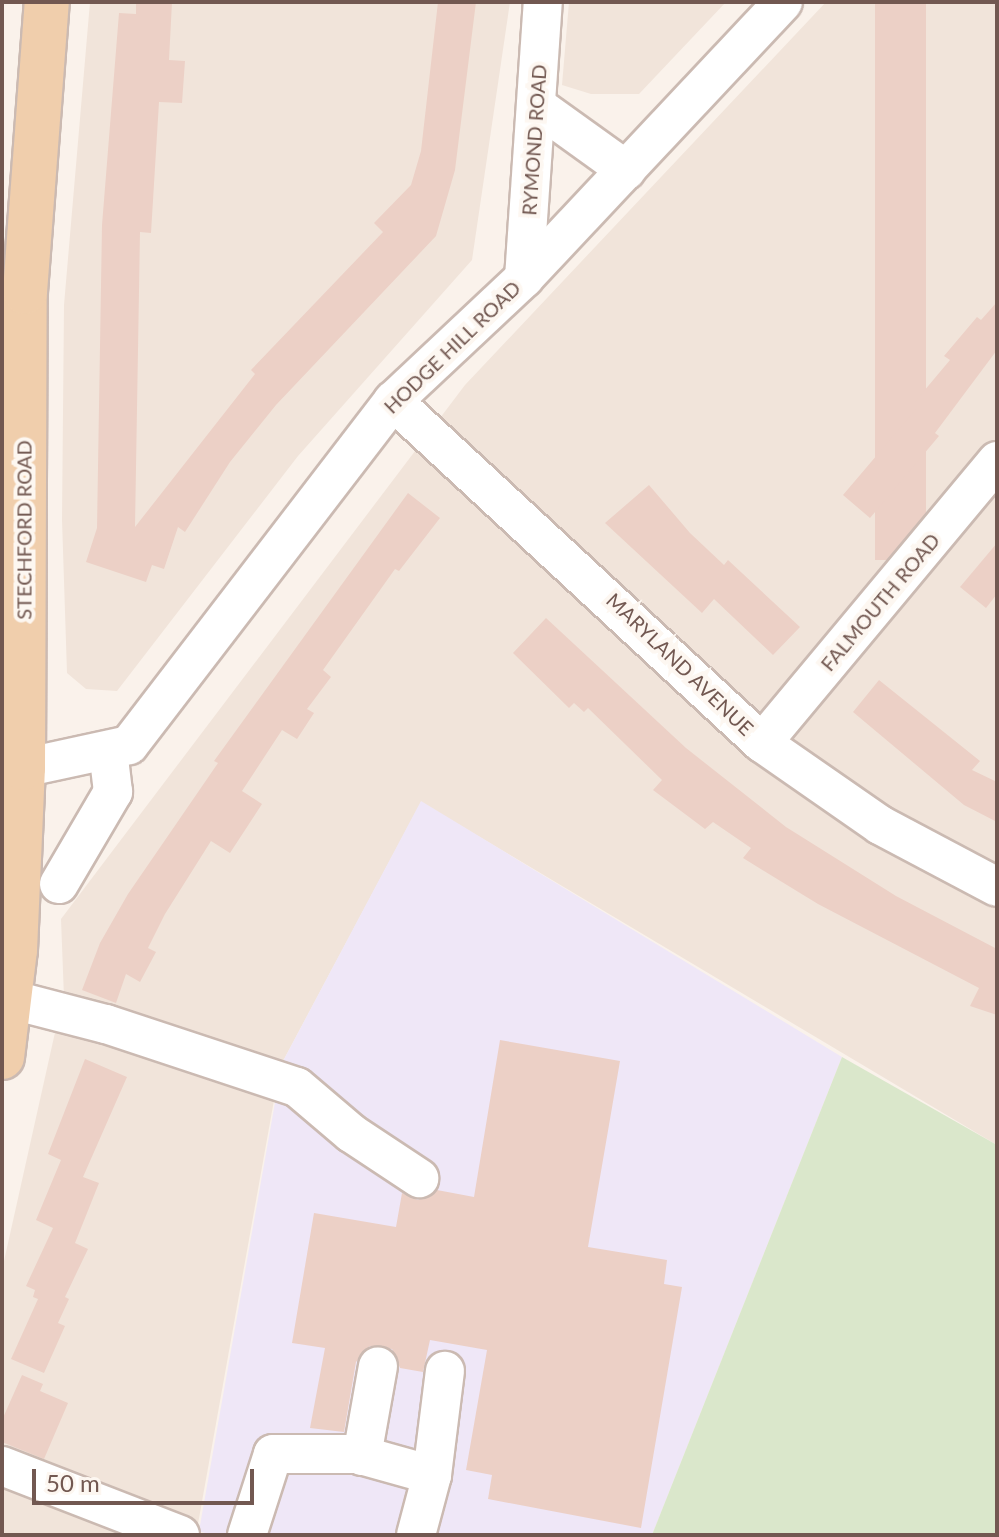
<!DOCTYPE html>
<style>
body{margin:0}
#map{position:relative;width:999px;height:1537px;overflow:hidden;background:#faf2eb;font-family:Lato,sans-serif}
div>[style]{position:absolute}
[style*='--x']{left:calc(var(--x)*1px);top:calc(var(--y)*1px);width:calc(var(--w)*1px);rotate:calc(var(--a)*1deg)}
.residential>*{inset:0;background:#f1e4da}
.education>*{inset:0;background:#efe7f7}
.green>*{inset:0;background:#dae7cb}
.building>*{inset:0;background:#ecd0c6;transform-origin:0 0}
.roads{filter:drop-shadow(2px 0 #cbbab2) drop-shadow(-2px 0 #cbbab2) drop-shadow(0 2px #cbbab2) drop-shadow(0 -2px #cbbab2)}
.minor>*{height:38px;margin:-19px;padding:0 19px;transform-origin:19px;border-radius:19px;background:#fff}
.major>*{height:44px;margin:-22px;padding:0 22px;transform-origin:22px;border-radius:22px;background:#f0ceac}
span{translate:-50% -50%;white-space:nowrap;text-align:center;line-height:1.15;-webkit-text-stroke:8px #fdf7f1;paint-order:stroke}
.street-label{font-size:20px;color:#725851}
.frame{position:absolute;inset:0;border:4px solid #725851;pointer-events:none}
.scale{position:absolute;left:32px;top:1469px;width:222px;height:36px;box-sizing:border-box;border:4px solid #725851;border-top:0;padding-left:10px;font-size:24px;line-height:28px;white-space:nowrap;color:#725851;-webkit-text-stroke:6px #fdf7f1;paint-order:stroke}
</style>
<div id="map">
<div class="residential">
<div style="clip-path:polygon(90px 2px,510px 2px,472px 260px,298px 456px,117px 691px,86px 689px,67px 673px,62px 520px,64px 305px)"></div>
<div style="clip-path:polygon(569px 2px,726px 2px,639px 94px,591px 94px,562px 85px)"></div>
<div style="clip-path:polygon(826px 2px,997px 2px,997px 1145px,421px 802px,282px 1063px,64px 998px,61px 919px,465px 385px)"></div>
<div style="clip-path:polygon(56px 1028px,276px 1089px,196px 1535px,2px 1535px,2px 1270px)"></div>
</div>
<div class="education">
<div style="clip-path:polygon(421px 801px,842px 1057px,652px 1535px,211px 1535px,199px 1531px,282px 1063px)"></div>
</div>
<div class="green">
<div style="clip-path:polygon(842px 1057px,997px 1145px,997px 1535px,652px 1535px)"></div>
</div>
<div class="building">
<div style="clip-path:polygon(136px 2px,172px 2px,169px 60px,185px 61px,182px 103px,159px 102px,151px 233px,140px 232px,135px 527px,255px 374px,251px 370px,383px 232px,374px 223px,411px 185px,421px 151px,438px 2px,476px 2px,455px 170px,436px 236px,276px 405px,230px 462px,185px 532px,178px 527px,164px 569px,152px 565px,146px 582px,86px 562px,97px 528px,102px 225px,119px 13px,136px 14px)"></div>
<div style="left:875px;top:2px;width:51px;height:558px"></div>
<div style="clip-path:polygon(997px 302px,997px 350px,935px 433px,939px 436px,870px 518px,843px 495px,917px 408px,913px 404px,950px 360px,944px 356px,977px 317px,981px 320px)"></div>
<div style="clip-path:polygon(649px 485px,690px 533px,724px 565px,728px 560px,800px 627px,773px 655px,714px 599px,702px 613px,605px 523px)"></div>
<div style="clip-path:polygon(408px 493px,440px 518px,399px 571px,395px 569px,323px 670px,331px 677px,307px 709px,314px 713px,297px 739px,282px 730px,242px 791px,262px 804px,230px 853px,211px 841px,165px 914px,148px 948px,156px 952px,140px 982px,126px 974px,116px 1003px,82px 990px,100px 943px,128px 894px,218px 763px,214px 761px)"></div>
<div style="clip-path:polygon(997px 543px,997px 594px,986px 608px,960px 587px)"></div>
<div style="clip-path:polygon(546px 618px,686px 748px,786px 827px,896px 896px,997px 949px,997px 1015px,970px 1006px,979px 988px,818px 904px,743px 858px,751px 848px,713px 822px,705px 829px,653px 790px,662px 780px,588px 708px,584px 712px,574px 703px,569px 708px,513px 653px)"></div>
<div style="clip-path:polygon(879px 680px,980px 761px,972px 770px,997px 782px,997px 822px,964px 805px,853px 712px)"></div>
<div style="clip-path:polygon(500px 1040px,620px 1061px,588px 1247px,667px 1260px,664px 1284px,682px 1287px,641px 1528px,488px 1499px,492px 1475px,466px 1470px,487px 1350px,430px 1340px,423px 1372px,400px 1368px,392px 1349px,370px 1346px,356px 1362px,344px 1432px,310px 1428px,325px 1348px,292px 1343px,314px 1213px,396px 1227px,402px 1193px,418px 1200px,437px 1190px,474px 1197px)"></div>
<div style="clip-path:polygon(85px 1059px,127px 1077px,83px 1177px,99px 1183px,75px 1243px,88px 1249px,65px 1297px,69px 1299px,58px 1323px,65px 1326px,44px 1373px,11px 1359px,38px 1299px,33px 1297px,35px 1290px,26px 1286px,53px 1228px,36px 1220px,61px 1160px,48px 1154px)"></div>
<div style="clip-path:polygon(22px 1375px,43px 1384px,40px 1391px,68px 1403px,44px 1459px,2px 1442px,2px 1420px)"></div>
</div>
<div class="roads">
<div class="minor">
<div style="--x:537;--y:106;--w:110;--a:35.7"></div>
<div style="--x:524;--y:278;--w:277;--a:-86.1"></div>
<div style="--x:393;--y:401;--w:503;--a:42.83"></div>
<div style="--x:762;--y:743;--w:144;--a:34.8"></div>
<div style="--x:880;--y:825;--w:132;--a:27.9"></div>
<div style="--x:762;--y:743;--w:367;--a:-50.2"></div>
<div style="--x:23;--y:768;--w:108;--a:-12.2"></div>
<div style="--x:129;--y:745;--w:434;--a:-52.5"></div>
<div style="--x:393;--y:401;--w:180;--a:-43.2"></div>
<div style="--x:524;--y:278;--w:378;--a:-46.8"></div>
<div style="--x:59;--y:884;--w:107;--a:-59.6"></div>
<div style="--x:113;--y:792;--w:42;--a:-96.8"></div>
<div style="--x:9;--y:999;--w:100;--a:14.5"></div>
<div style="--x:106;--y:1024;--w:201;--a:18.3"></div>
<div style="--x:297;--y:1087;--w:71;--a:40.4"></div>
<div style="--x:351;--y:1133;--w:82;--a:33.5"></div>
<div style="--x:362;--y:1456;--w:91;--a:-79.9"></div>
<div style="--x:2;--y:1466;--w:191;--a:21.2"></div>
<div style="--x:432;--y:1475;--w:105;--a:-82.9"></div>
<div style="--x:247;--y:1535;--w:85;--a:-72.2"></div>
<div style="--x:273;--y:1454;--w:84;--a:0"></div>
<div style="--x:357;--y:1454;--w:78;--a:15.6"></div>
<div style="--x:432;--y:1475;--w:62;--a:104.9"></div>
</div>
<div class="major">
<div style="--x:2;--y:1057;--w:108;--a:-83.1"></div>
<div style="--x:15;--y:950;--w:182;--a:-87.5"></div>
<div style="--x:23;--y:768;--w:476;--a:-89.8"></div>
<div style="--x:25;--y:292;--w:291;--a:-85.7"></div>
</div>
</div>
<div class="street-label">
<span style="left:534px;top:140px;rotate:-86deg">RYMOND ROAD</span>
<span style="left:452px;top:347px;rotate:-44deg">HODGE HILL ROAD</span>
<span style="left:24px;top:530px;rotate:-90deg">STECHFORD ROAD</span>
<span style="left:880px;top:602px;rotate:-50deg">FALMOUTH ROAD</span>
<span style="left:680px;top:664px;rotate:44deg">MARYLAND AVENUE</span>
</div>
<div class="frame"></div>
<div class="scale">50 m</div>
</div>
